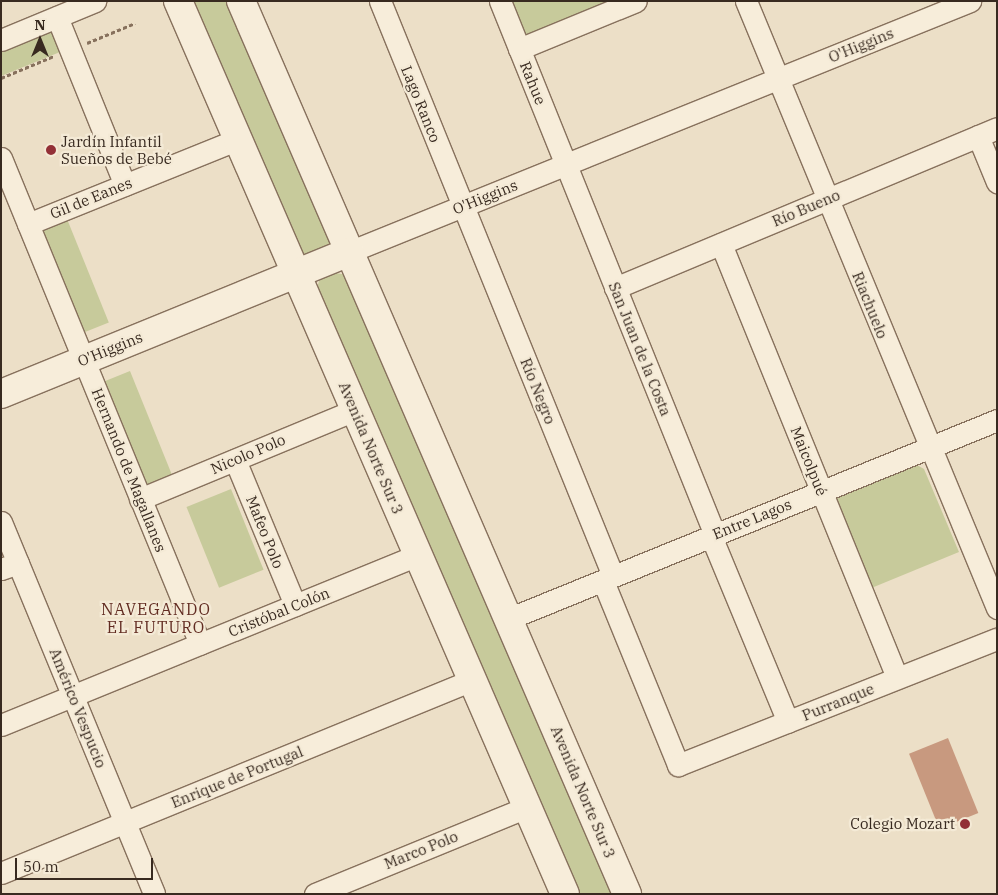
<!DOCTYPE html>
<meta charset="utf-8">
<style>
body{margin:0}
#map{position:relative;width:998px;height:895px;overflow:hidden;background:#ecdfc7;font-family:"IBM Plex Serif",serif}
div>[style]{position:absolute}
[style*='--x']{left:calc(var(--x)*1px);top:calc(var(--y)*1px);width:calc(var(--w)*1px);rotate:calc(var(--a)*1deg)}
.green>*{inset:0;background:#c7ca9b;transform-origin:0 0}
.building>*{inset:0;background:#c8997f;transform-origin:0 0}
.path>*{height:3px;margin-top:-1.5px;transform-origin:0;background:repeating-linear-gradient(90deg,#87715d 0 4px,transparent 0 6.5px)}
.roads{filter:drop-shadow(1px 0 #87715d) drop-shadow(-1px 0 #87715d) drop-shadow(0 1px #87715d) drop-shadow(0 -1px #87715d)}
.street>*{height:21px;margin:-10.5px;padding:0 10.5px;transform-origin:10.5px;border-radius:10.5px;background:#f7edda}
.secondary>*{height:28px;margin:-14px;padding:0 14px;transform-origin:14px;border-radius:14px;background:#f7edda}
.dots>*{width:14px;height:14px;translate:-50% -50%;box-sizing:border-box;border:2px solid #f4ead6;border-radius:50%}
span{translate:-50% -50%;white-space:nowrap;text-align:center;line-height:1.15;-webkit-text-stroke:4.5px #f4ead6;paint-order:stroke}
.street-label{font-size:15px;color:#382a20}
.poi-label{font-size:15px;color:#382a20}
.left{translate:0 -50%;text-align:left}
.right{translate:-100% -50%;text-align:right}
.neighbourhood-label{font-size:16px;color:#622c22;letter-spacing:1px}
.frame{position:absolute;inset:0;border:2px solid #382a20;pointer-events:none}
.north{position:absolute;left:15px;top:15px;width:50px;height:50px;-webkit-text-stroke:4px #f4ead6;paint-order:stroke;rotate:0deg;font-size:14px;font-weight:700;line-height:20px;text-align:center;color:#382a20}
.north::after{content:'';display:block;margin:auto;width:18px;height:22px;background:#382a20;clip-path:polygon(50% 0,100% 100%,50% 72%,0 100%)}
.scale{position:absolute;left:15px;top:858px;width:138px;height:22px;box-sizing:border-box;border:2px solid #382a20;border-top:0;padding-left:6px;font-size:15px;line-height:18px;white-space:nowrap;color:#382a20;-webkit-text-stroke:4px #f4ead6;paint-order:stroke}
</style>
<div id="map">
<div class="green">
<div style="clip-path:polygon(189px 1px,232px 1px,333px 232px,331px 248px,306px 255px,299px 251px)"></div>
<div style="clip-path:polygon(508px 1px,619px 1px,525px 36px)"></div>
<div style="clip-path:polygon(52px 28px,65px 50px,1px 76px,1px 46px)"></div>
<div style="left:65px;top:214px;width:117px;height:29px;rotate:68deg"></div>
<div style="clip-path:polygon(330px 272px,347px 275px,619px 894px,576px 894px,316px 292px,319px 281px)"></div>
<div style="left:130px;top:371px;width:117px;height:34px;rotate:68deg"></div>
<div style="clip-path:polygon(917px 465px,924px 469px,959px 552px,869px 589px,835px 499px)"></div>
<div style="left:231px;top:489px;width:87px;height:48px;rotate:68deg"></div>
</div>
<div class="building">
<div style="left:948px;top:738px;width:81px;height:42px;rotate:68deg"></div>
</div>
<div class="path">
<div style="--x:87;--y:43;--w:52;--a:-22.6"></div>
<div style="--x:1;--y:78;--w:57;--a:-22.5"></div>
</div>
<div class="roads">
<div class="street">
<div style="--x:380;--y:1;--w:620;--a:67.94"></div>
<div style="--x:500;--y:1;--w:576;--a:68.07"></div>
<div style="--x:746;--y:1;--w:657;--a:67.53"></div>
<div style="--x:57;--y:17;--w:181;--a:68"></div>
<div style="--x:1;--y:40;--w:102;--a:-22.5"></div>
<div style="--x:519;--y:49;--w:126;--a:-22.3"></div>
<div style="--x:978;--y:136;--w:50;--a:67.6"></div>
<div style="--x:1;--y:158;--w:525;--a:67.73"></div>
<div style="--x:28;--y:224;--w:227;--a:-22"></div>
<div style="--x:721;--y:244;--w:468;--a:67.9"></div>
<div style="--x:349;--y:252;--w:670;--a:-22.01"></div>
<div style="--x:615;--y:288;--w:414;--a:-22.7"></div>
<div style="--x:235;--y:460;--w:157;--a:67.5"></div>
<div style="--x:140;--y:499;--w:233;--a:-22.5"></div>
<div style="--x:1;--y:522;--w:402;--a:67.6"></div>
<div style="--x:711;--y:536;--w:201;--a:67.5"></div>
<div style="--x:1;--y:569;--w:18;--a:-19"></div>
<div style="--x:603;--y:581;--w:199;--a:67.8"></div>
<div style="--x:678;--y:765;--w:343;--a:-21.6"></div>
<div style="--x:508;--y:619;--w:528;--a:-22.14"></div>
<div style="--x:1;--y:725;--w:450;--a:-22.2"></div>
<div style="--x:1;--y:873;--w:509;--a:-22.28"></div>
<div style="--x:315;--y:894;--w:229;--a:-22.3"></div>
</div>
<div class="secondary">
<div style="--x:178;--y:1;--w:973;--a:66.57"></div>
<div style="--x:241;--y:1;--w:973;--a:66.62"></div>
<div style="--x:1;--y:394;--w:376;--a:-22.2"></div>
</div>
</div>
<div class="dots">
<div style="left:51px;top:150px;background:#933036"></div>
<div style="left:965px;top:824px;background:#933036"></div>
</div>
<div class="street-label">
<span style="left:861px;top:45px;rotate:-22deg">O'Higgins</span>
<span style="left:533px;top:83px;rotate:68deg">Rahue</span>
<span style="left:421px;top:104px;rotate:68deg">Lago Ranco</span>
<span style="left:485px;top:197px;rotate:-22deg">O'Higgins</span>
<span style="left:91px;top:198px;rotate:-22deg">Gil de Eanes</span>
<span style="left:806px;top:208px;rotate:-23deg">Río Bueno</span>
<span style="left:870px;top:305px;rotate:68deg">Riachuelo</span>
<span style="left:110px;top:349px;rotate:-22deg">O'Higgins</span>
<span style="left:640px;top:349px;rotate:68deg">San Juan de la Costa</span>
<span style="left:538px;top:391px;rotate:68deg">Río Negro</span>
<span style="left:371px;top:448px;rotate:67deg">Avenida Norte Sur 3</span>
<span style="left:248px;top:454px;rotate:-23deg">Nicolo Polo</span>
<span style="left:809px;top:461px;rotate:68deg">Maicolpué</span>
<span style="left:129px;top:470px;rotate:68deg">Hernando de Magallanes</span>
<span style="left:752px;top:519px;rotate:-22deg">Entre Lagos</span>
<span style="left:265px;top:532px;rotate:68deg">Mafeo Polo</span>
<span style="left:279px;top:612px;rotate:-22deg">Cristóbal Colón</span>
<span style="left:838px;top:702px;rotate:-22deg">Purranque</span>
<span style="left:78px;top:708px;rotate:68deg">Américo Vespucio</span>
<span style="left:237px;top:777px;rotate:-22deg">Enrique de Portugal</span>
<span style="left:583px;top:792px;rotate:67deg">Avenida Norte Sur 3</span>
<span style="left:421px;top:850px;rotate:-22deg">Marco Polo</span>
</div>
<div class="poi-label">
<span class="left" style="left:61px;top:150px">Jardín Infantil<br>Sueños de Bebé</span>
<span class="right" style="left:955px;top:824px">Colegio Mozart</span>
</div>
<div class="neighbourhood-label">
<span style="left:156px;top:618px">NAVEGANDO<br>EL FUTURO</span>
</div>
<div class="frame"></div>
<div class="north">N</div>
<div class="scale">50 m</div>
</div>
